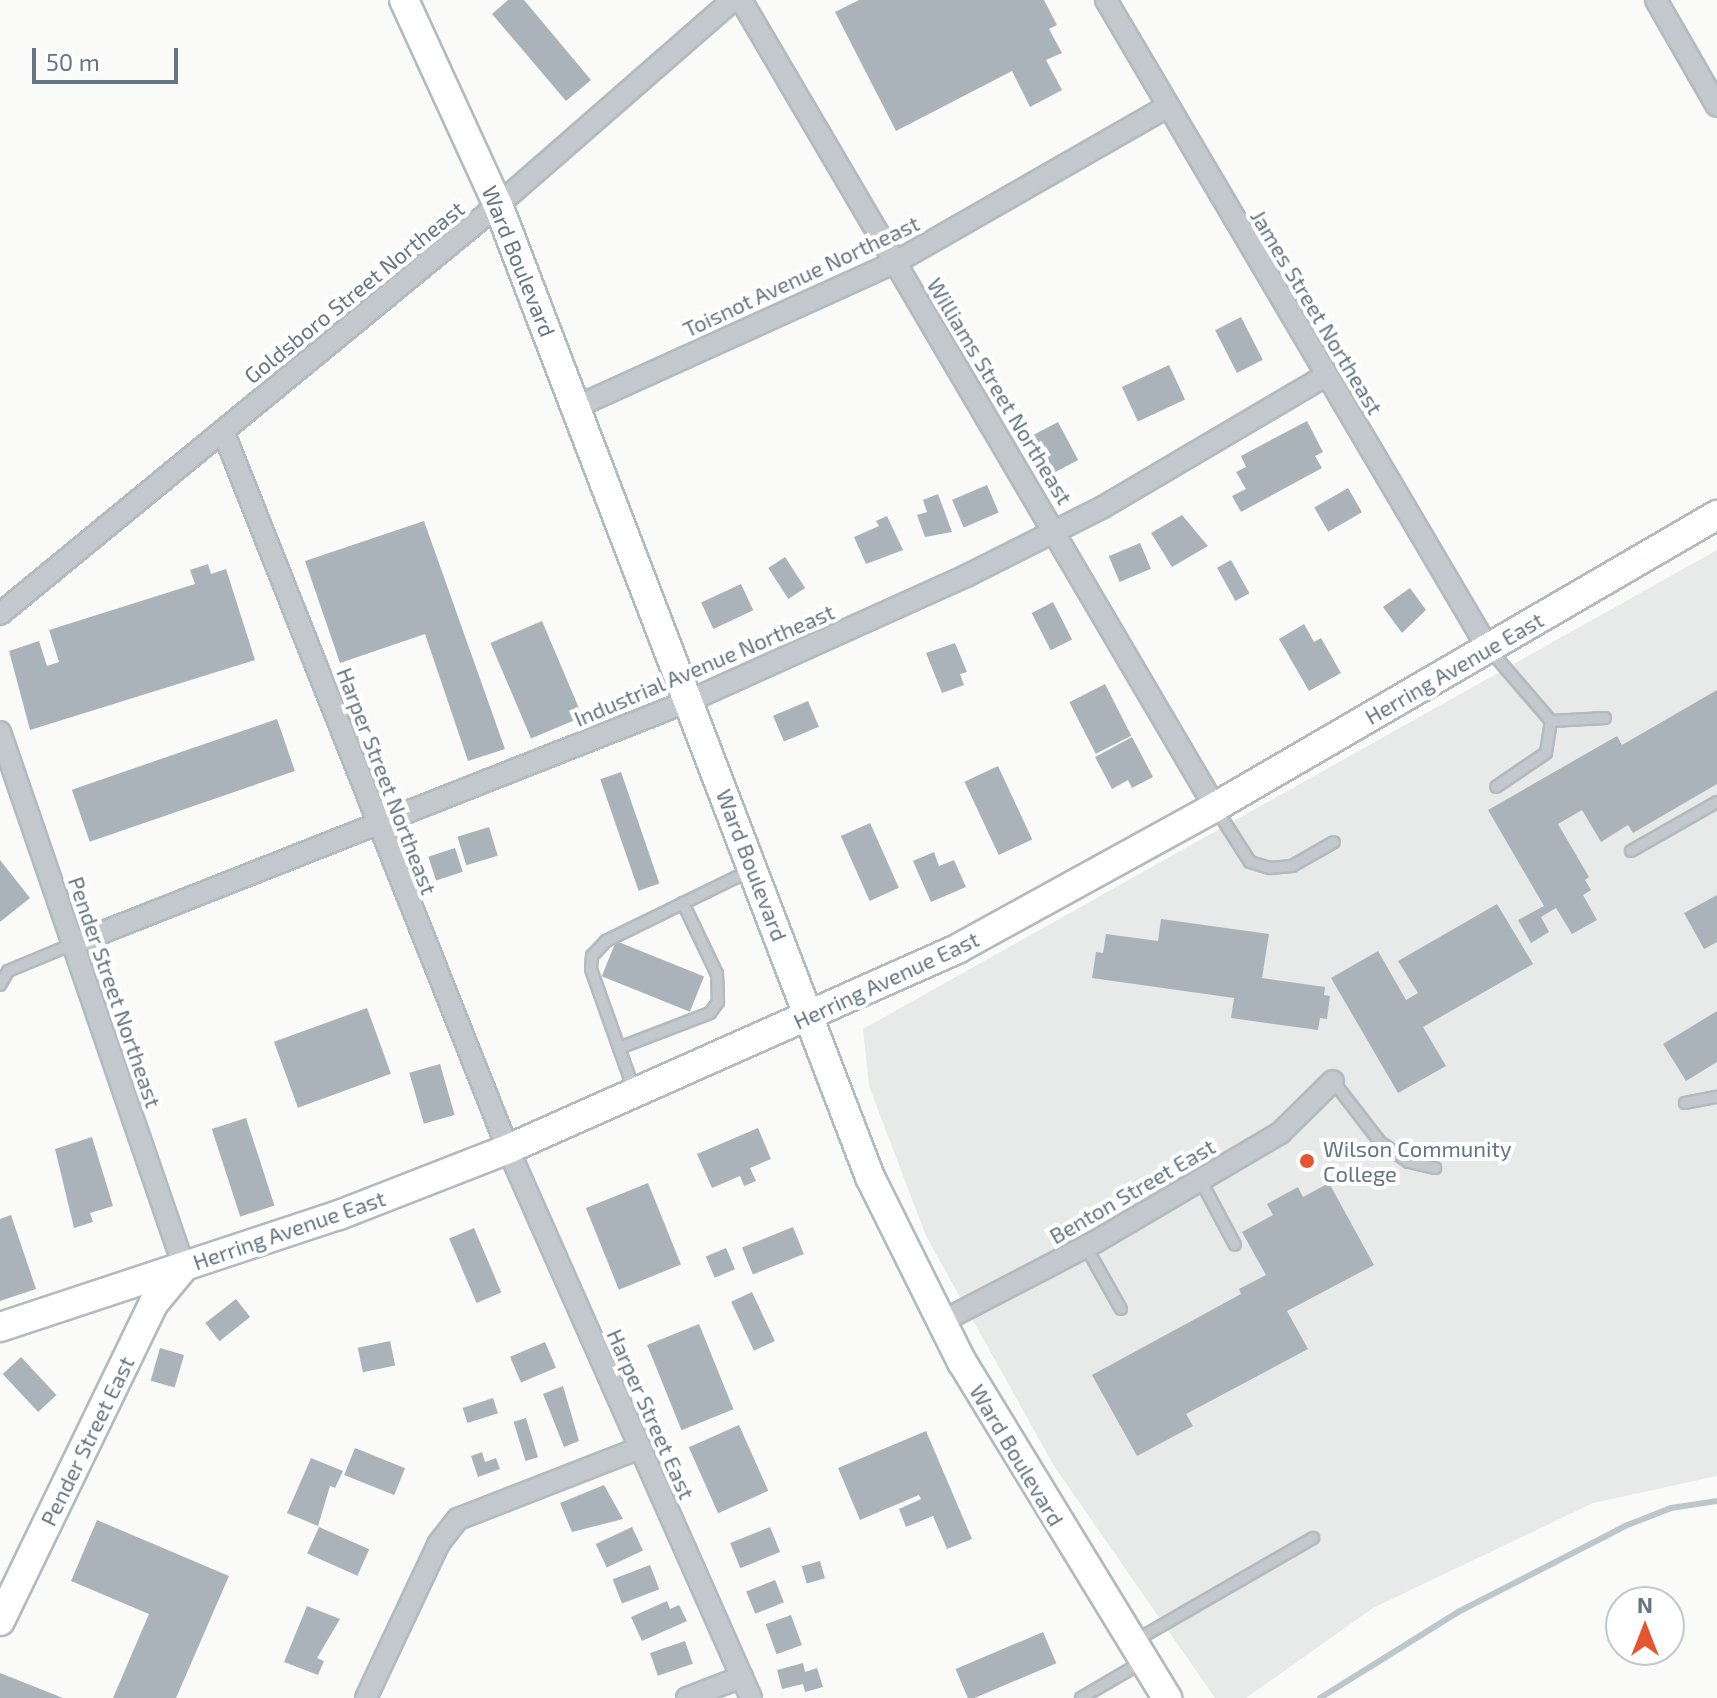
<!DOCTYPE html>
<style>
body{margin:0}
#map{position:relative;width:1717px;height:1698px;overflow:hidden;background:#fafaf8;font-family:"Exo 2",sans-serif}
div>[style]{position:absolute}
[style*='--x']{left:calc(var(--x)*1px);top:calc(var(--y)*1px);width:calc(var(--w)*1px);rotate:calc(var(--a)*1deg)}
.built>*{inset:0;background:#e8e9e9}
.stream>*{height:6px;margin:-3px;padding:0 3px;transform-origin:3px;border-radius:3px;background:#bbc7cb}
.building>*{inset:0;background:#aab3b9;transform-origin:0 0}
.roads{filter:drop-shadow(2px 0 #b3babf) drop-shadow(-2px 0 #b3babf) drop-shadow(0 2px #b3babf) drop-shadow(0 -2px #b3babf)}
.lane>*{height:10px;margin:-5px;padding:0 5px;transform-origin:5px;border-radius:5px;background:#c3c8cc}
.street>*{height:20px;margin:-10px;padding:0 10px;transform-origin:10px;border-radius:10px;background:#c3c8cc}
.secondary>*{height:28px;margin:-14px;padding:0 14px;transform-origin:14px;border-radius:14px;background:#fff}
.dots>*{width:22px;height:22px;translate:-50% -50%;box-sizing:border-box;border:4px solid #fff;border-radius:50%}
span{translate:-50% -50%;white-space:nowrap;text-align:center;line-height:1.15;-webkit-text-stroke:8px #fff;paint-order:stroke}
.street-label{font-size:22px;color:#657683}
.poi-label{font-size:22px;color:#657683}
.left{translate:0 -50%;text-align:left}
.north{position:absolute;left:1605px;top:1586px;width:80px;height:80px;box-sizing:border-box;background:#fff;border:2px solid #c1c8cd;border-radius:50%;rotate:0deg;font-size:22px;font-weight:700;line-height:32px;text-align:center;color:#657683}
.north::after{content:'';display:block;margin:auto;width:28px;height:36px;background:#e4572e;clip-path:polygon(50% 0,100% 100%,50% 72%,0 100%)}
.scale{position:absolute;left:32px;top:48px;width:146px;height:36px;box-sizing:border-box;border:4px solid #657683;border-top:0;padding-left:10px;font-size:24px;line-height:28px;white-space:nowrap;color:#657683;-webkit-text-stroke:6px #fff;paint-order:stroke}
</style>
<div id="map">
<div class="built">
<div style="clip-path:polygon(1717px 550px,1717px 1476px,1593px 1503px,1373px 1608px,1246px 1698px,1215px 1698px,1054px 1466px,926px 1236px,869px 1086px,863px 1029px)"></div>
</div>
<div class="stream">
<div style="--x:1320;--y:1698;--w:163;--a:-31.9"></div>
<div style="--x:1458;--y:1612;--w:188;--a:-27.2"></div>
<div style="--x:1625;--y:1526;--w:49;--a:-21.4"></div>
<div style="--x:1671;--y:1508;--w:47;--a:-8.7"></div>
</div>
<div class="building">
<div style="clip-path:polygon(508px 0,524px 0,591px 80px,566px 101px,492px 14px)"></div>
<div style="clip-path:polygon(859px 0,1044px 0,1057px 25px,1049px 29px,1062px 53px,1046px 60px,1062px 90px,1030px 107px,1012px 71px,896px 131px,835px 12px)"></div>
<div style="left:1241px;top:317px;width:48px;height:29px;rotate:63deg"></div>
<div style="left:1169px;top:365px;width:38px;height:52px;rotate:65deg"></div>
<div style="clip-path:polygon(1307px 421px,1323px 452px,1315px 456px,1322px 468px,1241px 512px,1232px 496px,1246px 489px,1236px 472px,1246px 467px,1241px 456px)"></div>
<div style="left:1058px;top:422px;width:43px;height:29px;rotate:62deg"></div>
<div style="left:987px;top:485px;width:30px;height:38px;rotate:67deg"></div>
<div style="left:1348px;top:488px;width:28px;height:39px;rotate:60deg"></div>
<div style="clip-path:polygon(938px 494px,952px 532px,925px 537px,917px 515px,927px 512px,923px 500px)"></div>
<div style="clip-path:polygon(1182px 515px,1208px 546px,1172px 567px,1151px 533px)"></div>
<div style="clip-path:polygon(887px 516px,903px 550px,866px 564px,854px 537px,879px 526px,876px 521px)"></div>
<div style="clip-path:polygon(424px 521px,505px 749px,468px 761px,425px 634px,340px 663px,305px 561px)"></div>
<div style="left:1140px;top:543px;width:28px;height:34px;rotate:67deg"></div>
<div style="left:785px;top:557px;width:37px;height:20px;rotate:57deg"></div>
<div style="left:1231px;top:560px;width:38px;height:16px;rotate:61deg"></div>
<div style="clip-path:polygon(208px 564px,211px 574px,226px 569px,255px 660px,30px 730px,9px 651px,39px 641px,47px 666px,59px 662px,49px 630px,195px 584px,190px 570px)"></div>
<div style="left:741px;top:584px;width:29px;height:44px;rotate:65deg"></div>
<div style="clip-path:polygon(1410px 588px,1426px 610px,1402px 633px,1383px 607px)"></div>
<div style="left:1053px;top:602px;width:42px;height:24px;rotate:63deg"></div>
<div style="left:542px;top:621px;width:104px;height:56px;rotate:67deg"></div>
<div style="clip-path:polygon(1304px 624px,1314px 642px,1321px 638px,1341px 673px,1309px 691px,1279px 639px)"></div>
<div style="clip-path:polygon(955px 643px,967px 672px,960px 674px,964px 685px,942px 693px,926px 653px)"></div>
<div style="left:1105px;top:684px;width:58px;height:40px;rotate:63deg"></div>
<div style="clip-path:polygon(1717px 690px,1717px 784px,1633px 833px,1628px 825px,1601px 842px,1582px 810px,1558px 824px,1589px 877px,1585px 880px,1591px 890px,1583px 895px,1597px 920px,1572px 934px,1556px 908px,1541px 917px,1549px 932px,1531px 943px,1518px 920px,1544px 906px,1488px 810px,1617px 736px,1622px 745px)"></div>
<div style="left:808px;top:701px;width:28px;height:38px;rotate:67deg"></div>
<div style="left:277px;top:719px;width:55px;height:217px;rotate:71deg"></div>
<div style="clip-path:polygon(1132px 737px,1153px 777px,1132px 788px,1128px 780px,1112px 789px,1095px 757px)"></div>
<div style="left:998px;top:766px;width:81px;height:37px;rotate:65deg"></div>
<div style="left:621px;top:772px;width:118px;height:22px;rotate:71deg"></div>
<div style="left:870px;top:823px;width:71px;height:32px;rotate:66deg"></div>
<div style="left:489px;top:827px;width:30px;height:33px;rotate:73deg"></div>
<div style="left:455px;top:848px;width:25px;height:28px;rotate:72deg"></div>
<div style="clip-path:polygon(934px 852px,939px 866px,954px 860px,966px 887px,931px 902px,913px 861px)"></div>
<div style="clip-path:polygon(0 860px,30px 898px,0 922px)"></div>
<div style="clip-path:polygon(1717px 895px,1717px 942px,1704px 949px,1684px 913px)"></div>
<div style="clip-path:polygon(1497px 904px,1533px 964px,1423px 1027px,1446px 1066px,1398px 1093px,1331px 978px,1378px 951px,1406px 1000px,1418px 993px,1398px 961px)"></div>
<div style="clip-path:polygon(1161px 919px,1269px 934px,1262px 978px,1325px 987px,1324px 995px,1330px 996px,1327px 1019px,1320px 1018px,1318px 1030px,1231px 1018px,1234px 998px,1092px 978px,1096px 952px,1103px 953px,1106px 934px,1158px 941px)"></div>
<div style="left:616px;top:941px;width:95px;height:38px;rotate:22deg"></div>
<div style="left:367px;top:1008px;width:70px;height:99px;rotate:70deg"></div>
<div style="clip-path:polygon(1717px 1011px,1717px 1062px,1686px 1081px,1663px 1044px)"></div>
<div style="left:440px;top:1064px;width:53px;height:32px;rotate:74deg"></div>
<div style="left:246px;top:1118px;width:92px;height:36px;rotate:72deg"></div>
<div style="clip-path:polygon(758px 1128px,771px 1159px,750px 1168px,756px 1181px,744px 1186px,740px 1176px,712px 1188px,697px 1154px)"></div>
<div style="clip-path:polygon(92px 1137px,113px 1206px,90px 1213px,93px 1222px,74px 1228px,55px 1149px)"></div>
<div style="left:648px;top:1183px;width:88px;height:67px;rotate:68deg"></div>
<div style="clip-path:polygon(1329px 1183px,1374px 1265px,1287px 1311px,1308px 1349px,1186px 1414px,1193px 1426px,1137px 1456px,1092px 1375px,1241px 1294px,1239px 1289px,1266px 1275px,1242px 1232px,1273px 1215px,1267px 1204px,1298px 1187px,1303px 1197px)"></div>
<div style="clip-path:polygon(11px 1215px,36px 1289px,0 1301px,0 1219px)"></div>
<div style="left:793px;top:1227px;width:29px;height:55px;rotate:68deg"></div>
<div style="left:474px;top:1228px;width:70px;height:27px;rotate:67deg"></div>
<div style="left:726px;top:1248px;width:23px;height:22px;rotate:67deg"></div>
<div style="left:752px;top:1292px;width:54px;height:23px;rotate:65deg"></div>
<div style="left:236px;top:1299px;width:23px;height:39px;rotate:52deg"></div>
<div style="left:699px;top:1324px;width:92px;height:56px;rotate:68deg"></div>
<div style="left:390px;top:1341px;width:25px;height:33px;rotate:78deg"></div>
<div style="left:545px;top:1342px;width:28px;height:38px;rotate:67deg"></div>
<div style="left:160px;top:1348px;width:25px;height:34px;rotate:16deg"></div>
<div style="left:21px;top:1357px;width:52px;height:25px;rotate:47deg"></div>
<div style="clip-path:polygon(563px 1386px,579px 1441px,564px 1447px,543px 1394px)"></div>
<div style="left:493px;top:1398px;width:16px;height:32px;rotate:72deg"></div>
<div style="left:526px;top:1418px;width:41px;height:13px;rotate:73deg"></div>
<div style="left:739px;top:1425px;width:72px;height:55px;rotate:66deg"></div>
<div style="clip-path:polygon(926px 1431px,972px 1539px,947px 1549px,933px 1516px,906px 1527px,899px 1509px,921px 1499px,919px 1495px,860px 1520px,838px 1468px)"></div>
<div style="left:355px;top:1448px;width:54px;height:29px;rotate:22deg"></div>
<div style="clip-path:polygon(482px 1452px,485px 1462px,496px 1458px,500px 1469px,478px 1477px,471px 1456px)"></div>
<div style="clip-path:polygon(311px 1458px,343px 1471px,335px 1488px,330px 1486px,318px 1526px,287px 1513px)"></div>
<div style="clip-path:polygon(604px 1485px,623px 1519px,572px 1532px,560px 1503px)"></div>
<div style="clip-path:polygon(97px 1520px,229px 1576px,176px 1698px,113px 1698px,149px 1614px,71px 1581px)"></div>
<div style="left:319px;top:1527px;width:55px;height:29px;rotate:24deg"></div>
<div style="left:632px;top:1527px;width:26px;height:40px;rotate:65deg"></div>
<div style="left:770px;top:1527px;width:27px;height:43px;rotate:68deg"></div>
<div style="left:820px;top:1561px;width:18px;height:19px;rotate:74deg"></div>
<div style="left:650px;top:1565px;width:26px;height:40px;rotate:69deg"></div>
<div style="left:775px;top:1580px;width:24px;height:31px;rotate:68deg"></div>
<div style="clip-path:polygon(667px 1601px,670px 1609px,679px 1605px,687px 1621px,642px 1641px,631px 1617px)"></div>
<div style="clip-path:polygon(307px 1606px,340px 1619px,317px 1658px,324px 1661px,318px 1675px,284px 1662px)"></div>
<div style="left:791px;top:1615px;width:32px;height:27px;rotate:70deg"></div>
<div style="left:1043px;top:1632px;width:34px;height:95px;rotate:67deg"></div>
<div style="left:685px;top:1641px;width:24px;height:37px;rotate:71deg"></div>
<div style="clip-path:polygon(803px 1663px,805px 1672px,817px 1668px,823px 1687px,805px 1692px,803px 1684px,782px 1689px,777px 1670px)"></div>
<div style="clip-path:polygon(0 1673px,63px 1698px,0 1698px)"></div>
</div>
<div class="roads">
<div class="lane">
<div style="--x:1489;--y:649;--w:95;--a:49.3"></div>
<div style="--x:1551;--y:721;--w:32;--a:99"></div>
<div style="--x:1546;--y:753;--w:60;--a:145.8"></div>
<div style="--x:1551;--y:721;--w:54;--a:-3.2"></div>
<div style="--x:1216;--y:809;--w:63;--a:57.3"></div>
<div style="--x:1250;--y:862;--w:21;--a:17"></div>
<div style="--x:1270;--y:868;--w:22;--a:-5"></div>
<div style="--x:1292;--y:866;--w:48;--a:-29.7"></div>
<div style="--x:1631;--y:851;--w:99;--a:-29.7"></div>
<div style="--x:0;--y:985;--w:16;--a:-60"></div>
<div style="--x:8;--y:971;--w:70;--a:-22.6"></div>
<div style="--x:619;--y:1048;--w:97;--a:-21"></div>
<div style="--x:710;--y:1013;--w:14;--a:-54"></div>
<div style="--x:718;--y:1002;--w:28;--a:-92"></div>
<div style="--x:717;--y:974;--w:79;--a:-115.6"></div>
<div style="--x:1333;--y:1081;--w:77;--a:52.4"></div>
<div style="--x:1380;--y:1142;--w:35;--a:35"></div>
<div style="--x:1409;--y:1162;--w:27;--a:13"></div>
<div style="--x:634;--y:1090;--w:128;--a:-109.6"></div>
<div style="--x:591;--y:969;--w:13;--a:-86"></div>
<div style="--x:592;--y:956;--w:21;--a:-47"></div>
<div style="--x:606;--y:941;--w:161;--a:-26.1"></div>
<div style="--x:1685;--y:1103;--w:33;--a:-11"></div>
<div style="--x:1201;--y:1181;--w:72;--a:62"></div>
<div style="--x:1086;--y:1247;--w:71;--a:60.6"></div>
<div style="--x:1133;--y:1642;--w:208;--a:-30"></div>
<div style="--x:1081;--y:1698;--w:69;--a:-30.3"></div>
</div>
<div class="street">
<div style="--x:741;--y:0;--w:936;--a:59.57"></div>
<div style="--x:1106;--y:0;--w:752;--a:59.48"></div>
<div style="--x:1656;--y:0;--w:122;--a:60.1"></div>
<div style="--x:576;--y:407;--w:351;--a:-24.4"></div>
<div style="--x:896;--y:262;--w:312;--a:-29.8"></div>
<div style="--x:223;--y:431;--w:772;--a:68.35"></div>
<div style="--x:508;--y:1149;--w:600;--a:66.12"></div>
<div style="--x:0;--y:614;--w:644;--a:-39.4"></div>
<div style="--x:498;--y:205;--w:312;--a:-41.1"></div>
<div style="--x:0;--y:732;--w:566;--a:71.02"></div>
<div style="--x:73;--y:944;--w:662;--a:-21.53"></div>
<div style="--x:689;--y:701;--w:304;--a:-24.3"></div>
<div style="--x:966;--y:576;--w:153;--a:-26.7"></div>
<div style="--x:1103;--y:507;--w:260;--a:-30.5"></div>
<div style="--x:941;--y:1322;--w:174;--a:-27.5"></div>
<div style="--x:1095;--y:1242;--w:215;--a:-30.5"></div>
<div style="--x:1280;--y:1133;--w:74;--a:-44.5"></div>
<div style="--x:366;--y:1698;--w:171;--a:-64.8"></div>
<div style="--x:439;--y:1543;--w:31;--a:-52"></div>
<div style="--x:458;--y:1519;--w:195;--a:-21.3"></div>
<div style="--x:687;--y:1698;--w:59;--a:-20.9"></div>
</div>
<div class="secondary">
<div style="--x:404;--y:0;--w:226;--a:65.4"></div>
<div style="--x:498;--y:205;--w:1041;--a:69.06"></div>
<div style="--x:870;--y:1177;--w:207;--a:63.6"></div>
<div style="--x:962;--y:1362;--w:394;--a:58.6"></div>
<div style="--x:0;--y:1327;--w:357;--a:-18.3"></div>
<div style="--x:339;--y:1215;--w:181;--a:-21.3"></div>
<div style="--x:508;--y:1149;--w:492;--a:-24"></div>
<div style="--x:957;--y:949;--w:294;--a:-28.8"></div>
<div style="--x:1215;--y:807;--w:581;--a:-30.19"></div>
<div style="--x:0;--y:1621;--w:353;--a:-64.2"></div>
<div style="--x:154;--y:1303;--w:45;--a:-50.4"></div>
</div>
</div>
<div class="dots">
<div style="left:1307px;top:1161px;background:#e4572e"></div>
</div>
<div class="street-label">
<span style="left:519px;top:261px;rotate:68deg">Ward Boulevard</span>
<span style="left:801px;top:276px;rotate:-25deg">Toisnot Avenue Northeast</span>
<span style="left:354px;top:292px;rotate:-39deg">Goldsboro Street Northeast</span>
<span style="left:1317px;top:312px;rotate:59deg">James Street Northeast</span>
<span style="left:1000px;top:391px;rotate:59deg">Williams Street Northeast</span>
<span style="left:704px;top:665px;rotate:-23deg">Industrial Avenue Northeast</span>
<span style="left:1454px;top:668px;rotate:-30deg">Herring Avenue East</span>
<span style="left:387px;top:781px;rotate:69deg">Harper Street Northeast</span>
<span style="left:752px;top:865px;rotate:69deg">Ward Boulevard</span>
<span style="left:886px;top:980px;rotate:-25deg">Herring Avenue East</span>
<span style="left:115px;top:992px;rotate:71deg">Pender Street Northeast</span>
<span style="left:1132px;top:1191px;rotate:-30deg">Benton Street East</span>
<span style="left:289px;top:1230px;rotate:-19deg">Herring Avenue East</span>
<span style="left:651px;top:1414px;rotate:66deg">Harper Street East</span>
<span style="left:87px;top:1441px;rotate:-64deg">Pender Street East</span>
<span style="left:1017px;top:1455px;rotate:59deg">Ward Boulevard</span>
</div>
<div class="poi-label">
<span class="left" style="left:1323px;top:1161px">Wilson Community<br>College</span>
</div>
<div class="north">N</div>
<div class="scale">50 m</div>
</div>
